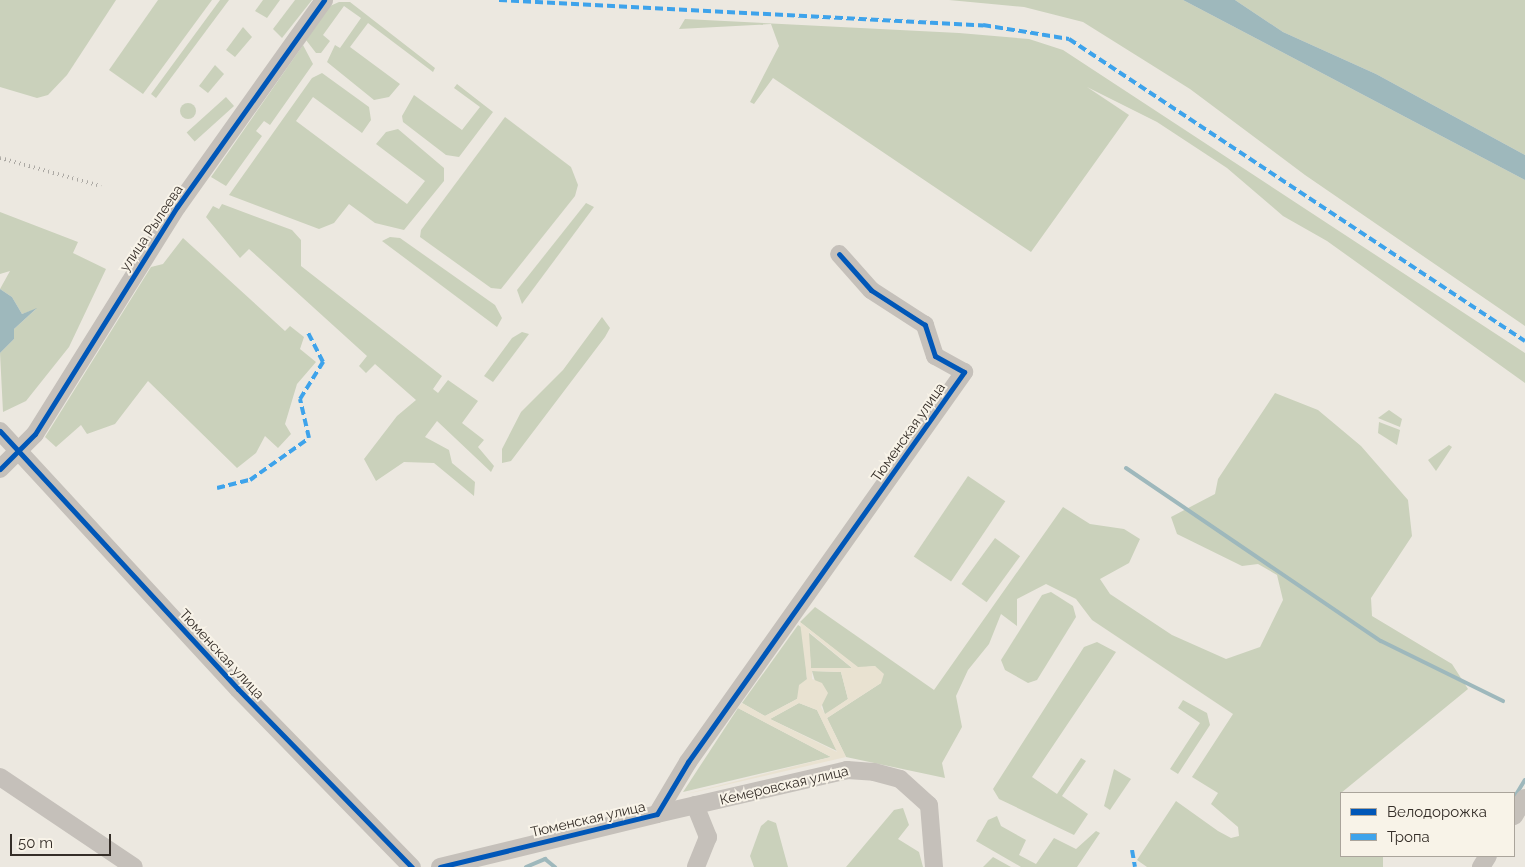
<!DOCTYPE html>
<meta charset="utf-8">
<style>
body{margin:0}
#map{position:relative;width:1525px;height:867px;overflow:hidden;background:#ece8e0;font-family:Raleway,sans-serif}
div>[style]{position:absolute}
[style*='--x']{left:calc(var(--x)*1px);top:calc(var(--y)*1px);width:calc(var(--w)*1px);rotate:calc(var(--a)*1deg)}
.green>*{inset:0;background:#cad1bb;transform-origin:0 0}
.round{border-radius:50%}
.plaza>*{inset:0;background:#e9e2d1}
.water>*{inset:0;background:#9eb8bc}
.stream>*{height:4px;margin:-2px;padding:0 2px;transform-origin:2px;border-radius:2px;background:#9eb8bc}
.minor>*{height:18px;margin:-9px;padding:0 9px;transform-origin:9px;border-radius:9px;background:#c5c0ba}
.rail>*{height:4px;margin-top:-2px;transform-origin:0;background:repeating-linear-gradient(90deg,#aca9a4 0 1px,transparent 0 5px)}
.quiet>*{height:4px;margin-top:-2px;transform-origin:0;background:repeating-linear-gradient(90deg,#3ea3eb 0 8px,transparent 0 12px)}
.cycleway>*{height:5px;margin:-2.5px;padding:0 2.5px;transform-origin:2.5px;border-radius:2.5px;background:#0057b8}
span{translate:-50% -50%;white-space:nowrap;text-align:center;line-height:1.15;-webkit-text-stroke:4px #f8f3e8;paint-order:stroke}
.street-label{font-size:14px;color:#352e28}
.legend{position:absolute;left:1340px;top:792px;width:175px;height:65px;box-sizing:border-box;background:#f8f3e8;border:1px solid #aaa49b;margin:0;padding:6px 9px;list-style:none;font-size:15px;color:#352e28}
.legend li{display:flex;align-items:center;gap:10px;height:25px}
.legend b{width:25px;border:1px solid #aaa49b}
.scale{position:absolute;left:10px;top:834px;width:101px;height:22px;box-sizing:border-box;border:2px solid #352e28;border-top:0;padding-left:6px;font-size:15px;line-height:18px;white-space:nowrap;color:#352e28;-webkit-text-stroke:4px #f8f3e8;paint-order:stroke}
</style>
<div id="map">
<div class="green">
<div style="clip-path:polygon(0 0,116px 0,67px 75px,48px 95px,37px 98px,0 87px)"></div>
<div style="clip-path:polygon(158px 0,212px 0,143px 94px,109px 70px)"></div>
<div style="clip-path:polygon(220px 0,229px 0,156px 98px,151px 94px)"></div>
<div style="clip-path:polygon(263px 0,280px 0,267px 18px,255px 11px)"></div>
<div style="clip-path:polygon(295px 0,312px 0,282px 38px,273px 29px)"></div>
<div style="clip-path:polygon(949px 0,1183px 0,1525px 180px,1525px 326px,1305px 175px,1190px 89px,1083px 22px,1024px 7px)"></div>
<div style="clip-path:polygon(1235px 0,1525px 0,1525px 155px,1376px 74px,1283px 32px)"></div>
<div style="clip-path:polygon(339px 2px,350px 2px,435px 68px,433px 72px,368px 23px,350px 47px,400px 84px,389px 97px,374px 100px,327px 62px,335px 45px,340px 48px,361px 18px,344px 6px,323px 35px,330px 41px,321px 53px,316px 53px,306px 40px,330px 6px)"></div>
<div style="clip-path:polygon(685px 19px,959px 33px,1029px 39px,1063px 50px,1525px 353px,1525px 383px,1327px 241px,1283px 216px,1227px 168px,1157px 122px,1087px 87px,1129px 115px,1031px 252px,773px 78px,754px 104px,750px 102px,779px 46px,771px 24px,679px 29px)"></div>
<div style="clip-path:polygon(243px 27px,252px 37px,235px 57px,226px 50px)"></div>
<div style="clip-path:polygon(303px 45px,313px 64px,270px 125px,264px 121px,256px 131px,262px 136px,226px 186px,211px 177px)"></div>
<div style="clip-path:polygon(215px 65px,224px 74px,208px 93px,199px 86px)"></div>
<div style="clip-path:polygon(322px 73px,369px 107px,371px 120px,362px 133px,313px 97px,296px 121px,407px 204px,425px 181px,376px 144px,386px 132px,398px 129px,444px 168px,444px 181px,404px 230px,375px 223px,349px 204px,334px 223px,319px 229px,229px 195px,312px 78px)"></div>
<div style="clip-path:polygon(457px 84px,493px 112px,459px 157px,446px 155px,403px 122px,402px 116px,414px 95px,462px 130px,480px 107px,454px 88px)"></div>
<div style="left:226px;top:97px;width:12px;height:53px;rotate:48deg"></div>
<div class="round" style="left:180px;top:103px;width:16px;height:16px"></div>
<div style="clip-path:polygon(505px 117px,571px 167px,578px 185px,575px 196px,501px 289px,491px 288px,420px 237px,421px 230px)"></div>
<div style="clip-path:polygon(586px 203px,594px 207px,522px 304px,517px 290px)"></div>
<div style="clip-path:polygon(222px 204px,292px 230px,301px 240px,301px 266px,442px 376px,433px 389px,438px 393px,448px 380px,478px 401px,462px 423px,484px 440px,478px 447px,494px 466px,491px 472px,437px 421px,425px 437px,449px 450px,452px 463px,475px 482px,474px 496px,434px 463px,404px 462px,376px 481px,364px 459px,397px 416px,416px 400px,375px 364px,366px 373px,359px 366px,367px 356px,249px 249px,240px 258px,206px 217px,213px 206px,219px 209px)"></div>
<div style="clip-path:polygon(0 212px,78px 242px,73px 253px,106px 269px,69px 347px,26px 401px,3px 412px,0 353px,14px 339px,14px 329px,36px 309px,22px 314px,12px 297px,0 289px,10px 271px,0 274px)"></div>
<div style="clip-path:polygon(390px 237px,400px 238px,495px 305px,502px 318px,497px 327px,382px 241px)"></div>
<div style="clip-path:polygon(183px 238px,285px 331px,290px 326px,304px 337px,300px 349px,316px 362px,297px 384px,285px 424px,291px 434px,278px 448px,265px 436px,256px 453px,237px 468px,148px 381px,115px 424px,87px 434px,81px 425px,56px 447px,45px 437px,151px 267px,163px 264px)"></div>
<div style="clip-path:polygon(602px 317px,610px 328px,605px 337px,511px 461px,502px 463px,502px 449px,521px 412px,563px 370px)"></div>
<div style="clip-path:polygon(522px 332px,529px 334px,493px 382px,484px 376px,512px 338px)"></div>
<div style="clip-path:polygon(1275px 393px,1318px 410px,1361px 446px,1408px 500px,1412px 536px,1371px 598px,1372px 616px,1452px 664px,1468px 689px,1341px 793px,1341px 856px,1383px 856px,1383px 867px,1147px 867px,1137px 860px,1176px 801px,1218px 831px,1231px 838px,1239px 836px,1238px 827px,1211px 804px,1218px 793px,1192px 777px,1233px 714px,1092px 620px,1076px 599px,1046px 584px,1017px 599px,1017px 626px,1001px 614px,989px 644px,968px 670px,956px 696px,962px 727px,942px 763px,945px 778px,846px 757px,827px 718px,881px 683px,875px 666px,858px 668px,800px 622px,815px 607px,934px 690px,1063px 507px,1090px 524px,1124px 529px,1140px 539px,1129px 563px,1100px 579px,1110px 594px,1172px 635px,1226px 659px,1260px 647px,1283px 600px,1277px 575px,1258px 564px,1242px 566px,1177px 534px,1171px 517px,1215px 494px,1218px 479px)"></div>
<div style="clip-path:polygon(1389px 410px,1402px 419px,1400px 427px,1378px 418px)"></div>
<div style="clip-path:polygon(1379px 422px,1400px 430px,1397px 445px,1378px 433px)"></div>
<div style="clip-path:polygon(1449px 445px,1452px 447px,1436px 471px,1428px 460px)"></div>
<div style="left:968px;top:476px;width:45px;height:97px;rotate:34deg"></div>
<div style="left:995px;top:538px;width:31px;height:57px;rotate:36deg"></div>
<div style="clip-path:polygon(1051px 592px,1073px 606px,1076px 617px,1037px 680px,1028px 683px,1005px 670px,1001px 660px,1042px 595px)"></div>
<div style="clip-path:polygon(798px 625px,803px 628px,807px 680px,797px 699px,765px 716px,742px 703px)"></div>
<div style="clip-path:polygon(808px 632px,852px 668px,811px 668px)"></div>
<div style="clip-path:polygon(1097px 642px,1116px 652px,1032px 777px,1057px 794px,1081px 758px,1086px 761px,1062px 796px,1088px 814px,1074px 835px,999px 799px,993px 789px,1084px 647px)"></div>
<div style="clip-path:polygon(812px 671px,841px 672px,848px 699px,825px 715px)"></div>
<div style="clip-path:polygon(1183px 700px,1207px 713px,1210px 725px,1178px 774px,1170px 769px,1200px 723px,1178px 708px)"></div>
<div style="clip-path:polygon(799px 703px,817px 710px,837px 751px,770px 719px)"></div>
<div style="clip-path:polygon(738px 708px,831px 757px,683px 792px)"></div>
<div style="clip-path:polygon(1114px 769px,1131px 779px,1110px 810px,1104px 806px)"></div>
<div style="clip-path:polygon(903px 808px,909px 825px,898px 839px,919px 852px,923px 867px,846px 867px,894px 810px)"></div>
<div style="clip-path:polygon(997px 816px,1001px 826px,1026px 840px,1019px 855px,1036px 864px,1054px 838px,1076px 849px,1096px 831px,1100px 833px,1077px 867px,1021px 867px,976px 841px,988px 820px)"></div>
<div style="clip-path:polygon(768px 820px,776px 823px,788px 867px,754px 867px,750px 856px,761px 826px)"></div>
<div style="clip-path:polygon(993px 857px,1011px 867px,983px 867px)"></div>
</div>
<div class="plaza">
<div style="clip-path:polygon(evenodd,800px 622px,858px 667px,875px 666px,884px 674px,881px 683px,827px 718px,846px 757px,678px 796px,831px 757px,738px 708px,742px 703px,765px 716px,797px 699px,799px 685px,807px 679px,800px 622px,809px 632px,851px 667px,851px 668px,811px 668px,809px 632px,800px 622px,812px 671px,841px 672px,848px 699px,825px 714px,821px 707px,828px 693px,822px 683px,812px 679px,812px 671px,800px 622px,799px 703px,817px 710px,837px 752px,770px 719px,799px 703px)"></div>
</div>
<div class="water">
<div style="clip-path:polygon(1183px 0,1235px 0,1283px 32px,1376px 74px,1525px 155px,1525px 180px)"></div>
<div style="clip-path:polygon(0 289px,12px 297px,22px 314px,37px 308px,14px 329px,14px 339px,0 353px)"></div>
</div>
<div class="stream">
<div style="--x:1126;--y:468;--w:308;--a:34.2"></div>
<div style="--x:1381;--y:641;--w:136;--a:26.2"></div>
<div style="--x:1514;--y:798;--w:21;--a:-59"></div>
<div style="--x:526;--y:867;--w:21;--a:-23"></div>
<div style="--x:545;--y:859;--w:13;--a:39"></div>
</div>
<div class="minor">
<div style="--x:0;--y:431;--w:351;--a:47.3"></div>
<div style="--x:238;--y:689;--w:249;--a:45.7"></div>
<div style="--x:0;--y:469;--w:49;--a:-45"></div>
<div style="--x:35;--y:434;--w:268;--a:-58"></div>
<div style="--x:177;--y:207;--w:254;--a:-54.6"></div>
<div style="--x:0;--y:777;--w:161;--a:33.9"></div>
<div style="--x:695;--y:805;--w:35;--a:68"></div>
<div style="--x:708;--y:837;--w:32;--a:112"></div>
<div style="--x:657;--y:814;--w:195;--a:-13"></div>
<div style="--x:847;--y:770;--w:27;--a:4"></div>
<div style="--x:874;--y:772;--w:27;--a:15"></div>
<div style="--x:900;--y:779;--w:39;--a:42"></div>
<div style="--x:929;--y:805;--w:62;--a:85.4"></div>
<div style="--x:1514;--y:816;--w:21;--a:-59"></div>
<div style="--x:440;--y:867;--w:223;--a:-13.7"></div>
<div style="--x:657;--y:814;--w:61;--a:-59.2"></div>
<div style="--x:688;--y:762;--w:478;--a:-54.7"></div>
<div style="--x:964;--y:372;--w:33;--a:-151"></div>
<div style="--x:935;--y:356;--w:33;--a:-108"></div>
<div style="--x:925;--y:325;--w:64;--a:-147.1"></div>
<div style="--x:871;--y:290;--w:48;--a:-131.6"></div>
<div style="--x:1481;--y:867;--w:13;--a:-58"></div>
</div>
<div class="rail">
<div style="--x:0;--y:158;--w:105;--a:15.5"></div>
</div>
<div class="quiet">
<div style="--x:499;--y:0;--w:485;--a:3"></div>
<div style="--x:983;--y:25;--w:87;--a:9.2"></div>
<div style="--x:1069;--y:39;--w:547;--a:33.52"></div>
<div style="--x:217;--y:488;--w:34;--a:-14"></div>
<div style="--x:250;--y:480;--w:72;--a:-35.4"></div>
<div style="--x:309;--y:438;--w:40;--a:-103"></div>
<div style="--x:300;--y:399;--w:44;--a:-58.1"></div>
<div style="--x:323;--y:362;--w:35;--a:-117"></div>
<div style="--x:1132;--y:850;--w:17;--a:80"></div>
</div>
<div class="cycleway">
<div style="--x:0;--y:431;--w:351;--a:47.3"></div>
<div style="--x:238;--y:689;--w:249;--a:45.7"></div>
<div style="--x:0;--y:469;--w:49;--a:-45"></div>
<div style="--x:35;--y:434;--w:268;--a:-58"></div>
<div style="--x:177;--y:207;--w:254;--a:-54.6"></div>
<div style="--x:440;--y:867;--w:223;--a:-13.7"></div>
<div style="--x:657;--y:814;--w:61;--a:-59.2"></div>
<div style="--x:688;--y:762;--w:478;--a:-54.7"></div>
<div style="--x:964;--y:372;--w:33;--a:-151"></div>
<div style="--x:935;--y:356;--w:33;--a:-108"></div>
<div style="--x:925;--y:325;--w:64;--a:-147.1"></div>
<div style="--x:871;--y:290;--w:48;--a:-131.6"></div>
</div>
<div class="street-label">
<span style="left:151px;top:228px;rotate:-56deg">улица Рылеева</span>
<span style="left:908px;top:432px;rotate:-55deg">Тюменская улица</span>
<span style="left:222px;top:654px;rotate:47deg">Тюменская улица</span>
<span style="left:784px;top:785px;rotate:-13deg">Кемеровская улица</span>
<span style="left:588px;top:819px;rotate:-13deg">Тюменская улица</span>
</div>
<ul class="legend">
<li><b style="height:6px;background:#0057b8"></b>Велодорожка</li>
<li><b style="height:6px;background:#3ea3eb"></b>Тропа</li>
</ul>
<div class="scale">50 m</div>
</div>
